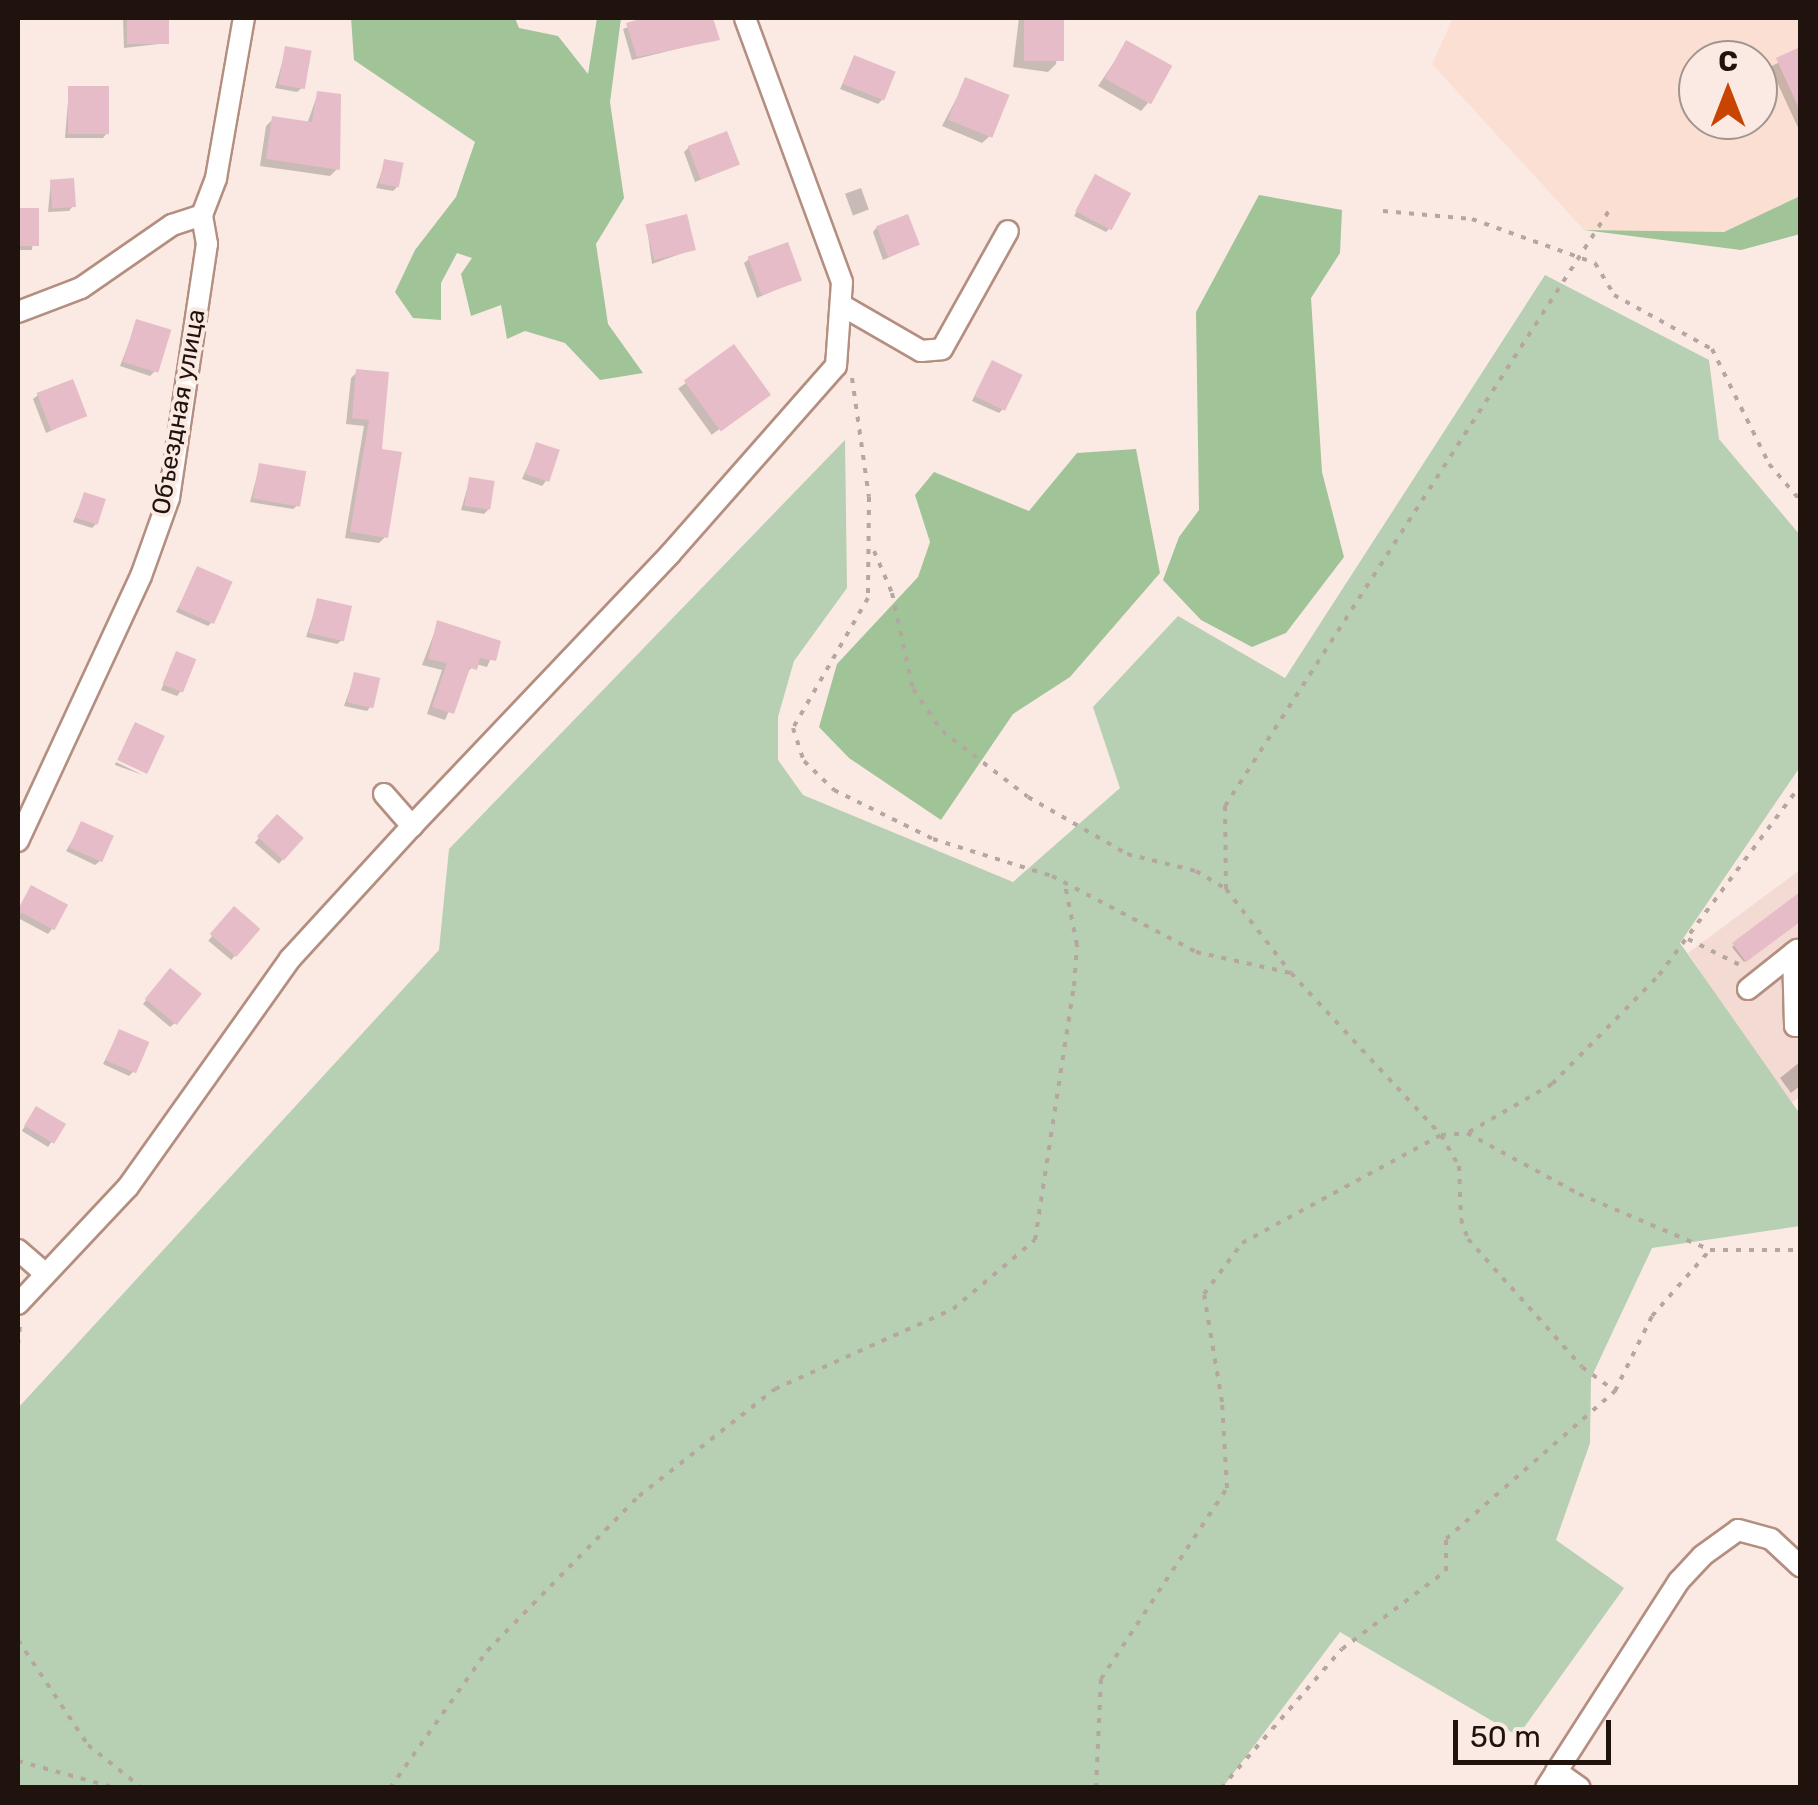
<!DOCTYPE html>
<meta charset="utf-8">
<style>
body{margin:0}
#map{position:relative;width:1818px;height:1805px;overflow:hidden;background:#faeae3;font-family:Rubik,sans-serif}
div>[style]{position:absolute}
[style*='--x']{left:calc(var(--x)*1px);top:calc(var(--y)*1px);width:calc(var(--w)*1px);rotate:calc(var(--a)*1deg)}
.industrial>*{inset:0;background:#f3dad2}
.built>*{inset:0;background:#fcdfd3}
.green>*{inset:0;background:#b7cfb2}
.forest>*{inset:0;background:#a0c398}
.shadow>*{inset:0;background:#0003;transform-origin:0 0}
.building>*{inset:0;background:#e6bcc8;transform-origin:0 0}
.path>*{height:4px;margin-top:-2px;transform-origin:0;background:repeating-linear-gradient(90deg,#b5a6a0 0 5px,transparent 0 13px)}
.roads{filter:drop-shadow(2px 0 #b48f80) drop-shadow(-2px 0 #b48f80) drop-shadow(0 2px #b48f80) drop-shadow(0 -2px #b48f80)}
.minor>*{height:20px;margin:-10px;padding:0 10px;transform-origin:10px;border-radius:10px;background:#fff}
span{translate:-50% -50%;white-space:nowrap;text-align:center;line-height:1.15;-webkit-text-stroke:8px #faeae3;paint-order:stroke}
.street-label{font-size:25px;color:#20130d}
.frame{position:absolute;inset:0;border:20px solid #20130d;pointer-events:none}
.north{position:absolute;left:1678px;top:40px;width:100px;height:100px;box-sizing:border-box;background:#faeae3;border:2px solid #a3948d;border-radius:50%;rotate:0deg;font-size:28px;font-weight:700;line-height:40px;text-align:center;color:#20130d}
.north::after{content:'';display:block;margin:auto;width:35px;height:45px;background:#c94400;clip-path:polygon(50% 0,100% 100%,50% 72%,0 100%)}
.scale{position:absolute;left:1453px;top:1720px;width:158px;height:45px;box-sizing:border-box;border:5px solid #20130d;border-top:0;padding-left:12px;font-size:30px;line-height:35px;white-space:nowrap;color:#20130d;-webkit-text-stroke:8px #faeae3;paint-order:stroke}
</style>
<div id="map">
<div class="industrial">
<div style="clip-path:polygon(1800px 870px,1800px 1096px,1789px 1105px,1688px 953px)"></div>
</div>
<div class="built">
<div style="clip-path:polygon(evenodd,1453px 18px,1800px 18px,1800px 196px,1724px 232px,1584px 230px,1432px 64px,1453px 18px,1698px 60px,1758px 60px,1758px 120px,1698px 120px,1698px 60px)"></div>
</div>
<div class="green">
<div style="clip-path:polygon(1545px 275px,1709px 360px,1719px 439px,1800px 535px,1800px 767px,1680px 943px,1800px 1114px,1800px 1226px,1652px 1248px,1591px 1378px,1590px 1443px,1556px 1540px,1624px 1588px,1518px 1736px,1340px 1632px,1223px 1787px,18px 1787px,18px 1408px,439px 950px,449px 849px,845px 440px,847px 588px,794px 661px,778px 717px,778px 760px,803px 795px,1013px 882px,1120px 788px,1093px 707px,1178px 616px,1285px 678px)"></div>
</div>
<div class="forest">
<div style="clip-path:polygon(351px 18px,515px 18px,519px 28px,558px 36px,588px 74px,597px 18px,621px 18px,610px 102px,624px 198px,596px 244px,608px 324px,643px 373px,600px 380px,565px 343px,525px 331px,507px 339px,501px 305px,471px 316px,461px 274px,472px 258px,457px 253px,441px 283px,441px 320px,413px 318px,395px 292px,415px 250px,456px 197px,475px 142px,354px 60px)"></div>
<div style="clip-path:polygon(1259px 195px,1342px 210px,1340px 253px,1311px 298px,1322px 472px,1344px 557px,1286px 633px,1252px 647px,1201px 620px,1163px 580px,1179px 537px,1199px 510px,1196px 312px)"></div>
<div style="clip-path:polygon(1800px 196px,1800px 234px,1741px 250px,1584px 230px,1724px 232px)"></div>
<div style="clip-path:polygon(1136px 449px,1160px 573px,1070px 677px,1013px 714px,941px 820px,849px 758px,819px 727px,837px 664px,918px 577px,930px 542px,915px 495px,934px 472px,1029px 511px,1077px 453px)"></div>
</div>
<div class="shadow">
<div style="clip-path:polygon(123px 18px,167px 18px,167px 43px,124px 48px)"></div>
<div style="clip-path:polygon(651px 18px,654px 27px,710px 18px,717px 39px,632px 60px,623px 29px)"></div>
<div style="clip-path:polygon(1019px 18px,1062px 18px,1056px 64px,1048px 72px,1013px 67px)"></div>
<div style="clip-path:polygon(1127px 43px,1148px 103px,1141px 111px,1098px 86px)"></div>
<div style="clip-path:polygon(286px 49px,302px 88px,297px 92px,275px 88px)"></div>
<div style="clip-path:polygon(1800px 51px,1800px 132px,1770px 67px)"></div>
<div style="clip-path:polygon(855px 58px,882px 100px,878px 104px,840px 89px)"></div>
<div style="clip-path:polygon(966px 80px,990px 136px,982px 143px,942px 126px)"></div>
<div style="clip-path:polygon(69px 89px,107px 133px,103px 138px,65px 138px)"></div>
<div style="clip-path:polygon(318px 93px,337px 169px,330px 176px,260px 166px,266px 126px,273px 119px,307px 124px)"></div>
<div style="clip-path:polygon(689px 147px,737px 165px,695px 182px,684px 152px)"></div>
<div style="clip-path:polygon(385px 162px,397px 187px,393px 191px,376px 188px)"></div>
<div style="clip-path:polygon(1095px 177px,1110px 228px,1106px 232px,1074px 216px)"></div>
<div style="clip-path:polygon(51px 181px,73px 206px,69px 211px,48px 212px)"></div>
<div style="left:861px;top:188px;width:23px;height:17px;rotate:70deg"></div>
<div style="clip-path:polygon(18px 211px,36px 211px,32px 250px,18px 250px)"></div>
<div style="clip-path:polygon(877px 227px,917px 245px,883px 260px,873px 232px)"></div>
<div style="clip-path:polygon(647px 228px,694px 249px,652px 264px)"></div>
<div style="clip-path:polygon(749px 259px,799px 280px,757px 298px,744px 263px)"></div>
<div style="clip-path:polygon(137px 322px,155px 371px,150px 376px,120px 366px)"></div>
<div style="left:734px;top:348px;width:57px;height:69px;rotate:54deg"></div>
<div style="clip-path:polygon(988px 368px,1003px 409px,999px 413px,972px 401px)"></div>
<div style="clip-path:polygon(357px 372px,379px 451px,385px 537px,379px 543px,345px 538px,364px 426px,346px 424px,351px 378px)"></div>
<div style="clip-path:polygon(38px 395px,84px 416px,46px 433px,33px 399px)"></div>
<div style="clip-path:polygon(537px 445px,546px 481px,542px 486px,522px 479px)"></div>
<div style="clip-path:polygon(260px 465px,298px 505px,293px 509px,250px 502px)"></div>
<div style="clip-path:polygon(470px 479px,488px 510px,484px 514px,461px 510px)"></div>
<div style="clip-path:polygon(84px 495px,96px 524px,92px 528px,73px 522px)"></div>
<div style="clip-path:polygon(197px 569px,212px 622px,208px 626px,176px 612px)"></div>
<div style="clip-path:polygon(318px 601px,342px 640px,337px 644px,306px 637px)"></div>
<div style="clip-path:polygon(438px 623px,498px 642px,487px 667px,475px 664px,465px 675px,445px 720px,427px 714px,442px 670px,422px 665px)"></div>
<div style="clip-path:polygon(177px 654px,181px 691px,177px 696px,161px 690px)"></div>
<div style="clip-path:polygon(355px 675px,371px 706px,367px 711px,344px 706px)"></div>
<div style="clip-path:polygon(116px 762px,143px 775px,115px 765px)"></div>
<div style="left:277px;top:817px;width:32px;height:34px;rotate:41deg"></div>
<div style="clip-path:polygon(82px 824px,100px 861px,95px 865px,66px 851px)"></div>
<div style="clip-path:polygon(31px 888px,52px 929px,48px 934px,18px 918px)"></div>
<div style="clip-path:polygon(1800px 895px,1800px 920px,1744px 962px,1732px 947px)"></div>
<div style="left:234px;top:910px;width:30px;height:40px;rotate:40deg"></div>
<div style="clip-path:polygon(166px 976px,175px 1023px,170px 1027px,143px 1004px)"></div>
<div style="clip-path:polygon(119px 1032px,134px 1071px,129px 1076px,103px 1064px)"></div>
<div style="clip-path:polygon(1800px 1062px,1800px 1086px,1791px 1093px,1780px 1078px)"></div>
<div style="clip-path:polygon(32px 1114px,63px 1125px,48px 1147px,22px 1131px)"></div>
</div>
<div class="building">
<div style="left:127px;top:18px;width:42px;height:26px"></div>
<div style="clip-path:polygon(644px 18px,713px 18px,720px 40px,637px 57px,626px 23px)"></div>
<div style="left:1024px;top:18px;width:40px;height:43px"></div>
<div style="left:1126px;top:40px;width:53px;height:44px;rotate:29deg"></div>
<div style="left:285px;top:46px;width:27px;height:39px;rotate:10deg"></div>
<div style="clip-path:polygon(1800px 47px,1800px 111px,1776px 58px)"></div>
<div style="left:854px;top:55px;width:45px;height:31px;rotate:22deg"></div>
<div style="left:965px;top:77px;width:48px;height:46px;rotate:22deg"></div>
<div style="left:68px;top:86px;width:41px;height:48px"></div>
<div style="clip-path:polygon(317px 91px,341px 94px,340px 170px,266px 159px,272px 116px,312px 122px)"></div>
<div style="left:727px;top:131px;width:36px;height:42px;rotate:69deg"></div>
<div style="left:384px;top:159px;width:20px;height:25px;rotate:11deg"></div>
<div style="left:1095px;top:174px;width:41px;height:42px;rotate:28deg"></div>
<div style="left:74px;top:178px;width:29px;height:24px;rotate:86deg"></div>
<div style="left:18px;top:208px;width:21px;height:38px"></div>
<div style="left:687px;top:214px;width:37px;height:43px;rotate:76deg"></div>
<div style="left:908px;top:214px;width:33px;height:34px;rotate:69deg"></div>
<div style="left:788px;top:242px;width:41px;height:43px;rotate:70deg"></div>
<div style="left:136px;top:319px;width:37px;height:45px;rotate:17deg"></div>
<div style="left:734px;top:344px;width:63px;height:62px;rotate:54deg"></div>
<div style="left:992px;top:360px;width:34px;height:40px;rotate:26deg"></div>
<div style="clip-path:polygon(356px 369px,389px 372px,382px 449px,402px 452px,388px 538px,350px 532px,369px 420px,352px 418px)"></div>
<div style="left:73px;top:379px;width:40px;height:39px;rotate:69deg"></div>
<div style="left:536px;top:442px;width:25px;height:34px;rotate:18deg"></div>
<div style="left:259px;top:463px;width:48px;height:36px;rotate:10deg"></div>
<div style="left:469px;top:477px;width:26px;height:29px;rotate:9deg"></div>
<div style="left:84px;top:492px;width:23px;height:27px;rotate:18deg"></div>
<div style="left:197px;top:566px;width:39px;height:46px;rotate:24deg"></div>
<div style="left:317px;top:598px;width:36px;height:36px;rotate:13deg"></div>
<div style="clip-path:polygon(437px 620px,501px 641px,496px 661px,480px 658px,477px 670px,470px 668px,454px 714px,432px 707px,447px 663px,428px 659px)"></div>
<div style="left:176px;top:651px;width:22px;height:36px;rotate:22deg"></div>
<div style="left:354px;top:672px;width:27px;height:31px;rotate:13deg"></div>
<div style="left:135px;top:722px;width:33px;height:42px;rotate:25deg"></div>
<div style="left:277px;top:814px;width:36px;height:30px;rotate:42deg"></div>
<div style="left:81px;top:821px;width:36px;height:29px;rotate:24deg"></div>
<div style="left:31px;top:885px;width:42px;height:29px;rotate:28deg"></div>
<div style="clip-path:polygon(1800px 892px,1800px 922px,1746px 962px,1732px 943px)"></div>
<div style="left:234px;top:906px;width:35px;height:37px;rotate:41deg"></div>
<div style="left:170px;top:968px;width:41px;height:40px;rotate:39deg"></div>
<div style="left:119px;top:1029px;width:33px;height:34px;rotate:23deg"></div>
<div style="left:36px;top:1106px;width:35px;height:23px;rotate:31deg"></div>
</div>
<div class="path">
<div style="--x:1383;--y:211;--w:89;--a:5.1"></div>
<div style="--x:1472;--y:219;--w:131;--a:19.7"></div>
<div style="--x:1595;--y:263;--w:37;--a:59"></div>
<div style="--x:1614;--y:295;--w:112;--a:28.9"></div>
<div style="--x:1712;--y:349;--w:128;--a:63.6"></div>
<div style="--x:1769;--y:464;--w:48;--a:49.3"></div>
<div style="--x:852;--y:378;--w:120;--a:81.9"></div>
<div style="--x:869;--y:497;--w:101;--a:90.6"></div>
<div style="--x:868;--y:598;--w:150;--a:120"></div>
<div style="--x:793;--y:728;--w:35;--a:72"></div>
<div style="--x:804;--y:761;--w:42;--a:44"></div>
<div style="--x:834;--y:790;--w:110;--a:26.3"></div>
<div style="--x:933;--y:839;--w:125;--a:17.3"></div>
<div style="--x:1052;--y:876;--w:163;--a:27.8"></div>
<div style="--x:1196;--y:952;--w:97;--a:12.5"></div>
<div style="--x:1291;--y:973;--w:221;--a:47.2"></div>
<div style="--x:1441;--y:1135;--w:36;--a:60"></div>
<div style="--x:1459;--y:1166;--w:53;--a:87.8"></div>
<div style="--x:1461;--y:1219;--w:21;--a:71"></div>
<div style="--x:1468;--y:1239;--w:171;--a:48.3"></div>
<div style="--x:1582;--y:1367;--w:41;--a:36"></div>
<div style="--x:874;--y:551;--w:46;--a:66.8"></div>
<div style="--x:892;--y:593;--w:98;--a:77.7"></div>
<div style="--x:913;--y:689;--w:51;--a:55.4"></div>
<div style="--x:942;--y:731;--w:108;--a:37.5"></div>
<div style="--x:1028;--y:797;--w:114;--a:29.9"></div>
<div style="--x:1127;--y:854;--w:71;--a:13.8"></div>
<div style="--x:1196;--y:871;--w:35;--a:31"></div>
<div style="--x:1226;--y:889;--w:106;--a:52.3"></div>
<div style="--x:1226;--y:889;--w:83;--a:-90.7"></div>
<div style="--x:1225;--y:806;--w:710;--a:-57.18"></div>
<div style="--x:1688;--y:939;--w:60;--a:26.6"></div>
<div style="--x:1469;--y:1132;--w:96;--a:-30"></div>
<div style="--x:1552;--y:1084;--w:153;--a:-45.5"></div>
<div style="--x:1659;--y:975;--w:236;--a:-53.3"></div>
<div style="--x:18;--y:1345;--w:20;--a:-84"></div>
<div style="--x:18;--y:1640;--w:126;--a:56.3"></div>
<div style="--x:88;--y:1745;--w:69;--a:38.5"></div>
<div style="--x:18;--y:1761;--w:102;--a:15.4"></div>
<div style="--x:390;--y:1788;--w:168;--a:-54.7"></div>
<div style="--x:487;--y:1651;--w:217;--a:-45.6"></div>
<div style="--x:639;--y:1496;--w:173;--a:-38.2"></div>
<div style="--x:775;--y:1389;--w:195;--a:-24.2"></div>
<div style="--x:953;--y:1309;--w:107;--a:-40.1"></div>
<div style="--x:1035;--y:1240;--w:257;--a:-81.3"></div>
<div style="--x:1074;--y:986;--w:41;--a:-85.8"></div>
<div style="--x:1077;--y:945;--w:61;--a:-101.3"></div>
<div style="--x:1096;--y:1788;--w:109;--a:-87.4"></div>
<div style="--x:1101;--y:1679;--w:229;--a:-56.6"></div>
<div style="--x:1227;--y:1488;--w:86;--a:-93.3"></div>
<div style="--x:1222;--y:1402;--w:109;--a:-99.5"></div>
<div style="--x:1204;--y:1294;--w:64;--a:-53.3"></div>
<div style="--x:1242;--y:1243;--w:226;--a:-28.5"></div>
<div style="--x:1441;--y:1135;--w:26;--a:-4"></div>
<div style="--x:1467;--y:1133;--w:128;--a:28.6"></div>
<div style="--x:1579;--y:1194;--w:142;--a:23.1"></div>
<div style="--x:1710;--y:1250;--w:90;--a:0"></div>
<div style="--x:1221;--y:1788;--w:184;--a:-49"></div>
<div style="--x:1342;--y:1649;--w:130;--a:-36.9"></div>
<div style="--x:1446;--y:1571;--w:32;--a:-90"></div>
<div style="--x:1446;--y:1539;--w:225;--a:-41.2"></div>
<div style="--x:1615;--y:1391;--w:84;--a:-63.7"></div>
<div style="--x:1652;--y:1316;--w:88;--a:-48.7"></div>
</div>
<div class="roads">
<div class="minor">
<div style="--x:843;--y:306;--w:90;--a:30"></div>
<div style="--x:921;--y:351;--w:21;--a:-5"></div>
<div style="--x:942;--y:349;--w:135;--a:-60.8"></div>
<div style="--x:18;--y:312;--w:67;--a:-20.9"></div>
<div style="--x:81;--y:288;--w:111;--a:-34.7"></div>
<div style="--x:172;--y:225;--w:32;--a:-18"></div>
<div style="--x:384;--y:794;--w:43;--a:48.8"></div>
<div style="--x:412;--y:826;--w:376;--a:-46.5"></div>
<div style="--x:671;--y:553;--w:249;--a:-48.6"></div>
<div style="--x:836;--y:366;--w:84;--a:-85.9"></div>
<div style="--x:842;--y:282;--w:281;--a:-110.2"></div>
<div style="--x:18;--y:841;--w:292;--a:-65.1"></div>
<div style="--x:141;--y:576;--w:83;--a:-70.3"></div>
<div style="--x:169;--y:498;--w:257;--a:-81.5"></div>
<div style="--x:207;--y:244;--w:29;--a:-100"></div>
<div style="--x:202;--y:215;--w:40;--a:-69"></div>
<div style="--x:216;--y:178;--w:162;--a:-80.1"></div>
<div style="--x:1793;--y:953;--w:73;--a:88.4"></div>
<div style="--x:1795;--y:1026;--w:5;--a:0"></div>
<div style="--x:1748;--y:989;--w:63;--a:-38.5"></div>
<div style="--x:18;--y:1250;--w:33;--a:41"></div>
<div style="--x:18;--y:1304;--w:161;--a:-46.8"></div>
<div style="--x:128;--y:1187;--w:280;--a:-54.6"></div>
<div style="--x:290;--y:959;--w:180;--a:-47.5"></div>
<div style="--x:1556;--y:1771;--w:29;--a:35"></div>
<div style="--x:1546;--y:1788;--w:246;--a:-57.3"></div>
<div style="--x:1679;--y:1581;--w:34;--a:-47"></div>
<div style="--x:1702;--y:1556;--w:44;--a:-35.8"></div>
<div style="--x:1738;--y:1530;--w:34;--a:15"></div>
<div style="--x:1771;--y:1539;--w:40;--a:43"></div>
</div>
</div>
<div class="street-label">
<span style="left:179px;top:412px;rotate:-80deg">Объездная улица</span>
</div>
<div class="frame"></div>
<div class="north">С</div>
<div class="scale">50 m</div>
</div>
